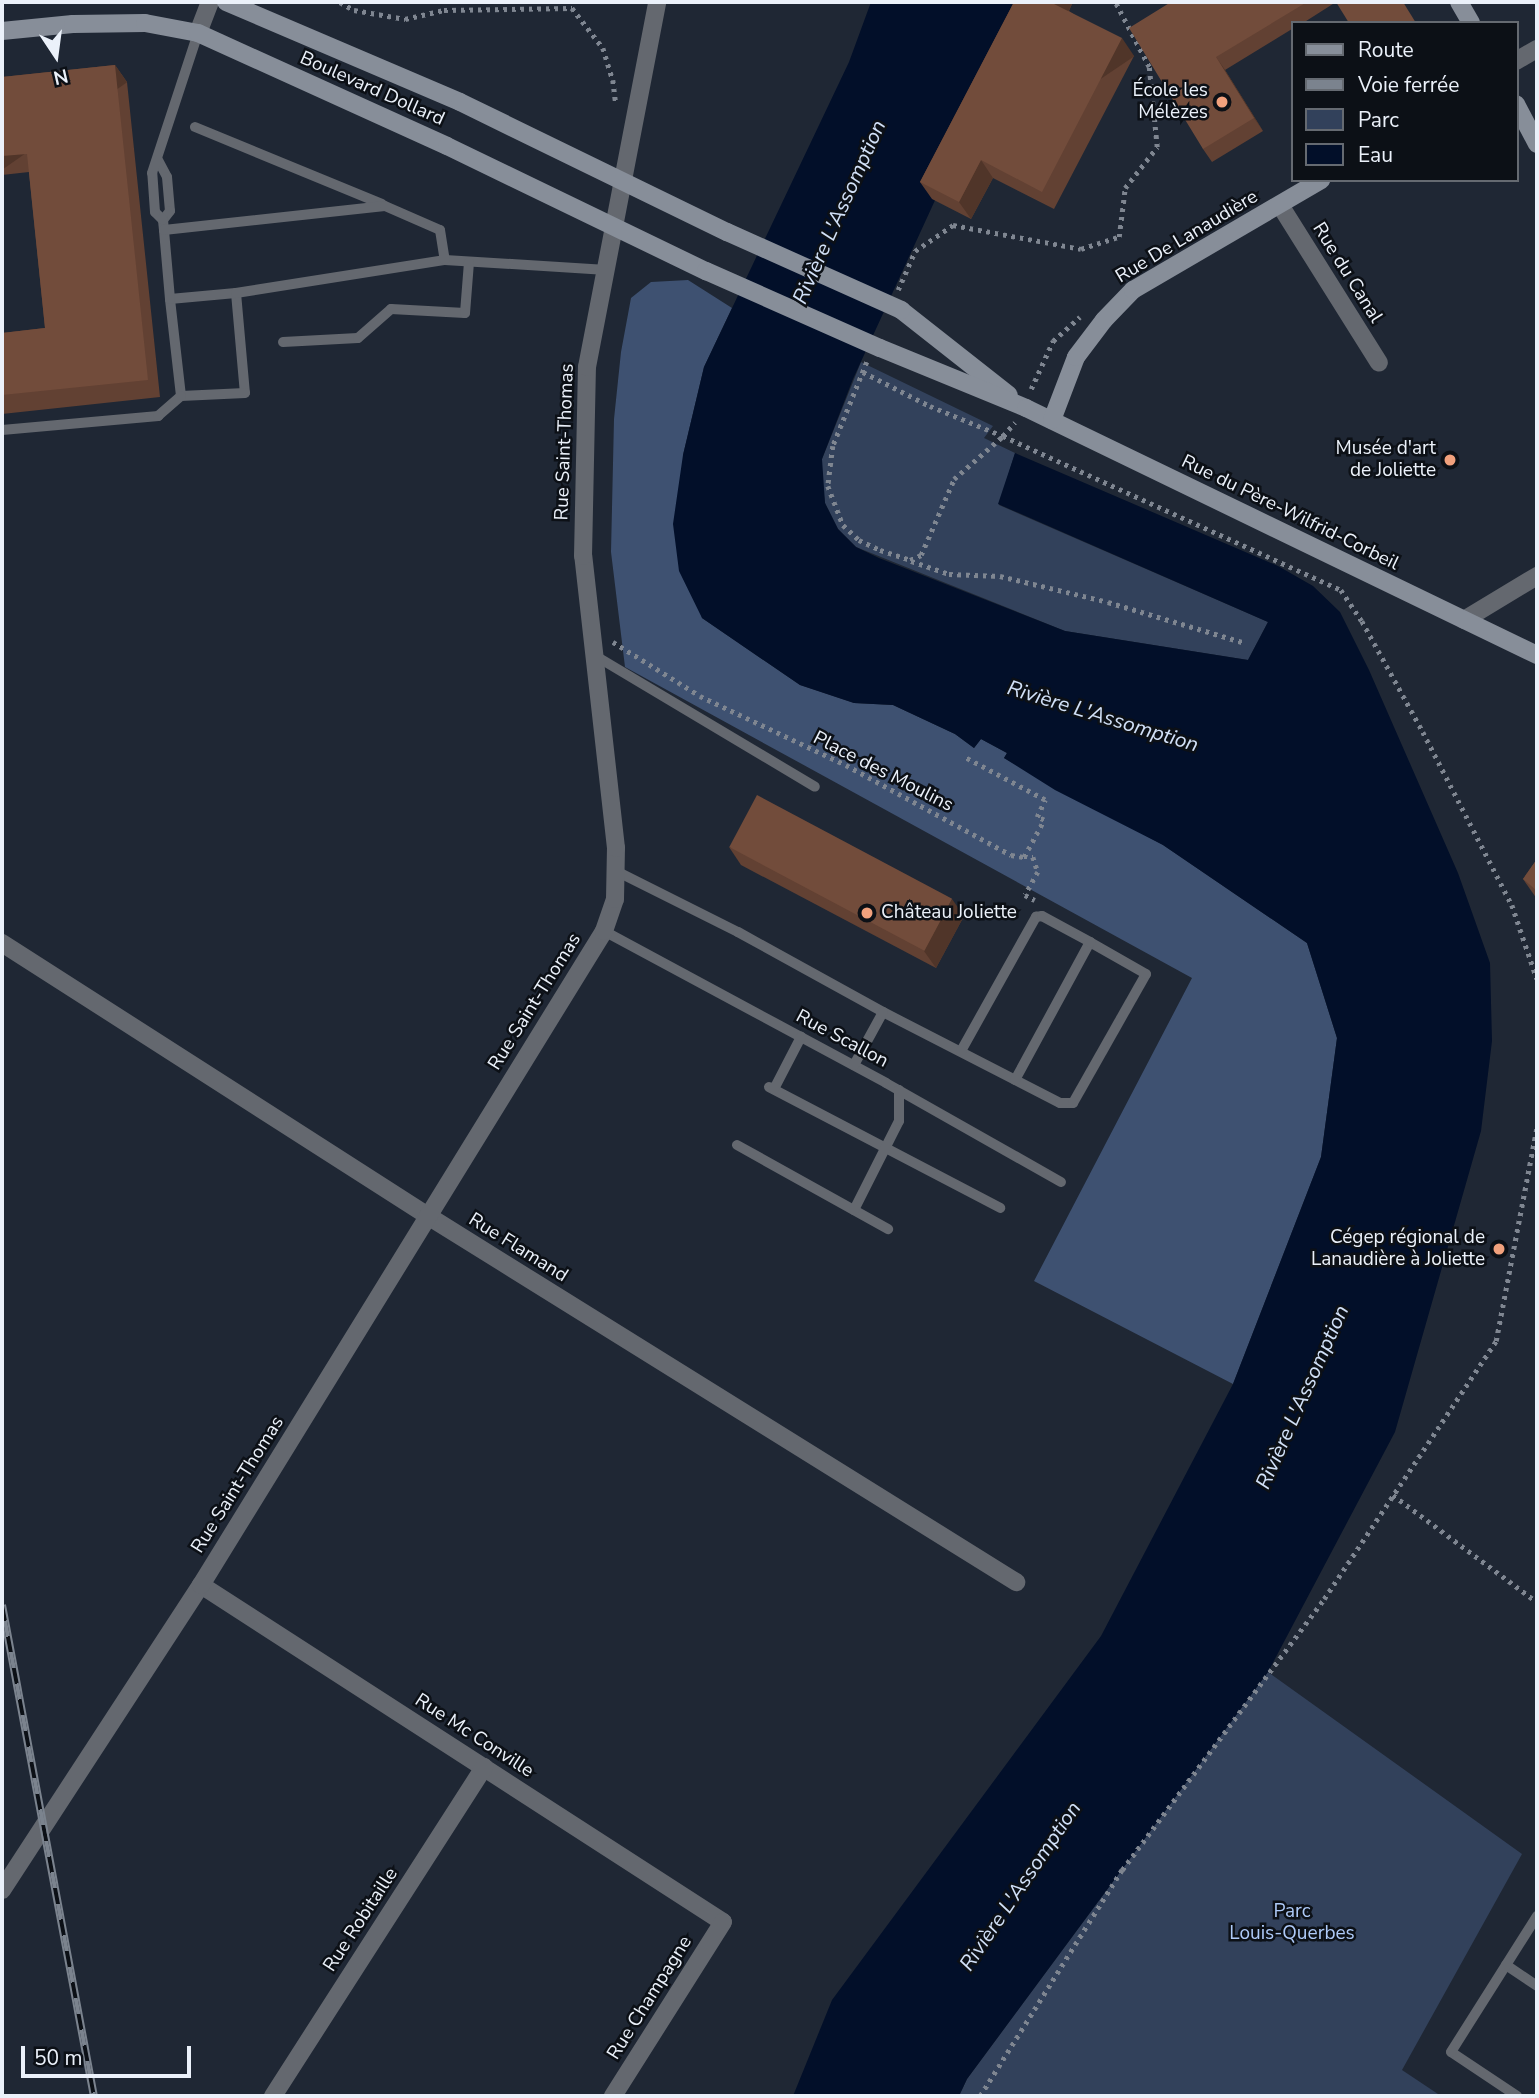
<!DOCTYPE html>
<meta charset="utf-8">
<style>
body{margin:0}
#map{position:relative;width:1539px;height:2098px;overflow:hidden;background:#1f2734;font-family:"Nunito Sans",sans-serif}
div>[style]{position:absolute}
[style*='--x']{left:calc(var(--x)*1px);top:calc(var(--y)*1px);width:calc(var(--w)*1px);rotate:calc(var(--a)*1deg)}
.green>*{inset:0;background:#32415b}
.forest>*{inset:0;background:#3e5171}
.water>*{inset:0;background:#020f29}
.path>*{height:4.5px;margin-top:-2.25px;transform-origin:0;background:repeating-linear-gradient(90deg,#7f8691 0 3.5px,transparent 0 8.5px)}
.lane>*{height:10px;margin:-5px;padding:0 5px;transform-origin:5px;border-radius:5px;background:#64686f}
.street>*{height:18px;margin:-9px;padding:0 9px;transform-origin:9px;border-radius:9px;background:#64686f}
.secondary>*{height:18px;margin:-9px;padding:0 9px;transform-origin:9px;border-radius:9px;background:#878e99}
.rail>*{height:8px;margin-top:-4px;transform-origin:0;background:repeating-linear-gradient(90deg,#0c1016 0 16px,#7b838e 0 32px);box-sizing:border-box;border-block:2px solid #7b838e}
.secondary-bridge>*{height:18px;margin:-9px;padding:0 9px;transform-origin:9px;border-radius:9px;background:#878e99}
.wall>*{inset:0;background:#624133}
.shaded-wall>*{inset:0;background:#503529;transform-origin:0 0}
.building>*{inset:0;background:#724c3b;transform-origin:0 0}
.dots>*{width:19px;height:19px;translate:-50% -50%;box-sizing:border-box;border:4px solid #0c1016;border-radius:50%}
span{translate:-50% -50%;white-space:nowrap;text-align:center;line-height:1.15;-webkit-text-stroke:5px #0c1016;paint-order:stroke}
.street-label{font-size:19px;color:#ebf1fa}
.poi-label{font-size:19px;color:#ebf1fa}
.right{translate:-100% -50%;text-align:right}
.left{translate:0 -50%;text-align:left}
.park-label{font-size:19px;color:#aecaf8}
.water-label{font-size:21px;color:#d2e1f8;font-style:italic}
.frame{position:absolute;inset:0;border:4px solid #ebf1fa;pointer-events:none}
.legend{position:absolute;left:1291px;top:21px;width:228px;height:161px;box-sizing:border-box;background:#0c1016;border:2px solid #656a71;margin:0;padding:9px 12px;list-style:none;font-size:21px;color:#ebf1fa}
.legend li{display:flex;align-items:center;gap:14px;height:35px}
.legend b{width:35px;border:2px solid #656a71}
.north{position:absolute;left:21px;top:21px;width:70px;height:70px;-webkit-text-stroke:5px #0c1016;paint-order:stroke;rotate:167deg;font-size:19px;font-weight:700;line-height:28px;text-align:center;color:#ebf1fa}
.north::after{content:'';display:block;margin:auto;width:24px;height:32px;background:#ebf1fa;clip-path:polygon(50% 0,100% 100%,50% 72%,0 100%)}
.scale{position:absolute;left:21px;top:2046px;width:170px;height:32px;box-sizing:border-box;border:4px solid #ebf1fa;border-top:0;padding-left:9px;font-size:21px;line-height:24px;white-space:nowrap;color:#ebf1fa;-webkit-text-stroke:5px #0c1016;paint-order:stroke}
</style>
<div id="map">
<div class="green">
<div style="clip-path:polygon(861px 362px,993px 426px,984px 438px,1015px 453px,999px 505px,1268px 622px,1248px 660px,1065px 631px,856px 547px,838px 529px,825px 503px,821px 473px,822px 459px)"></div>
<div style="clip-path:polygon(1268px 1672px,1522px 1854px,1402px 2070px,1441px 2096px,959px 2096px,967px 2079px)"></div>
</div>
<div class="forest">
<div style="clip-path:polygon(688px 280px,732px 308px,704px 367px,683px 455px,702px 618px,800px 685px,854px 703px,893px 705px,955px 734px,974px 748px,981px 739px,1007px 753px,1004px 758px,1163px 845px,1307px 943px,1337px 1038px,1321px 1157px,1233px 1384px,1034px 1281px,1192px 978px,625px 667px,611px 552px,614px 419px,621px 352px,631px 298px,651px 282px)"></div>
</div>
<div class="water">
<div style="clip-path:polygon(871px 2px,1026px 2px,853px 379px,822px 459px,825px 503px,838px 529px,856px 547px,879px 558px,1065px 631px,1248px 660px,1268px 622px,998px 504px,1015px 453px,1278px 566px,1313px 586px,1340px 612px,1369px 670px,1458px 873px,1490px 963px,1492px 1041px,1481px 1131px,1395px 1432px,1268px 1672px,967px 2079px,959px 2096px,793px 2096px,832px 2000px,1101px 1636px,1233px 1384px,1321px 1157px,1337px 1038px,1307px 943px,1163px 845px,1055px 790px,1004px 758px,1007px 753px,981px 739px,974px 748px,955px 734px,893px 705px,854px 703px,800px 685px,702px 618px,679px 571px,673px 524px,683px 455px,704px 367px,849px 62px)"></div>
</div>
<div class="path">
<div style="--x:340;--y:2;--w:16;--a:30"></div>
<div style="--x:354;--y:10;--w:52;--a:10"></div>
<div style="--x:405;--y:19;--w:40;--a:-13"></div>
<div style="--x:444;--y:10;--w:128;--a:-0.9"></div>
<div style="--x:572;--y:8;--w:51;--a:52.2"></div>
<div style="--x:603;--y:48;--w:34;--a:73"></div>
<div style="--x:613;--y:80;--w:25;--a:83"></div>
<div style="--x:898;--y:290;--w:43;--a:-66.4"></div>
<div style="--x:915;--y:251;--w:46;--a:-34.4"></div>
<div style="--x:953;--y:225;--w:130;--a:10.6"></div>
<div style="--x:1081;--y:249;--w:40;--a:-18"></div>
<div style="--x:1119;--y:237;--w:49;--a:-83"></div>
<div style="--x:1125;--y:188;--w:52;--a:-52"></div>
<div style="--x:1157;--y:147;--w:80;--a:-95.7"></div>
<div style="--x:1149;--y:67;--w:73;--a:-117.6"></div>
<div style="--x:867;--y:362;--w:91;--a:112"></div>
<div style="--x:833;--y:446;--w:40;--a:97.1"></div>
<div style="--x:828;--y:486;--w:42;--a:69"></div>
<div style="--x:843;--y:525;--w:22;--a:43"></div>
<div style="--x:859;--y:540;--w:23;--a:25"></div>
<div style="--x:880;--y:550;--w:32;--a:18"></div>
<div style="--x:910;--y:560;--w:12;--a:-24"></div>
<div style="--x:921;--y:555;--w:83;--a:-66.5"></div>
<div style="--x:954;--y:479;--w:65;--a:-41.3"></div>
<div style="--x:1003;--y:436;--w:18;--a:-49"></div>
<div style="--x:863;--y:372;--w:75;--a:26.9"></div>
<div style="--x:930;--y:406;--w:79;--a:22.3"></div>
<div style="--x:1003;--y:436;--w:371;--a:24.5"></div>
<div style="--x:1341;--y:590;--w:37;--a:56"></div>
<div style="--x:1362;--y:621;--w:127;--a:61.2"></div>
<div style="--x:1423;--y:732;--w:195;--a:62.8"></div>
<div style="--x:1512;--y:905;--w:78;--a:71.3"></div>
<div style="--x:1031;--y:389;--w:53;--a:-65.4"></div>
<div style="--x:1053;--y:341;--w:36;--a:-42"></div>
<div style="--x:911;--y:561;--w:40;--a:18.9"></div>
<div style="--x:949;--y:574;--w:51;--a:2.2"></div>
<div style="--x:1000;--y:576;--w:111;--a:13.5"></div>
<div style="--x:1108;--y:602;--w:140;--a:16.6"></div>
<div style="--x:613;--y:642;--w:102;--a:31.8"></div>
<div style="--x:700;--y:696;--w:161;--a:25.3"></div>
<div style="--x:846;--y:765;--w:188;--a:28.6"></div>
<div style="--x:1011;--y:855;--w:13;--a:9"></div>
<div style="--x:1024;--y:857;--w:42;--a:-61.6"></div>
<div style="--x:1044;--y:820;--w:8;--a:-157"></div>
<div style="--x:1037;--y:817;--w:19;--a:-65"></div>
<div style="--x:1045;--y:800;--w:92;--a:-152"></div>
<div style="--x:1024;--y:857;--w:9;--a:0"></div>
<div style="--x:1033;--y:857;--w:16;--a:72"></div>
<div style="--x:1038;--y:872;--w:26;--a:119"></div>
<div style="--x:1025;--y:895;--w:11;--a:27"></div>
<div style="--x:1393;--y:1495;--w:179;--a:36.6"></div>
<div style="--x:980;--y:2096;--w:267;--a:-57.9"></div>
<div style="--x:1122;--y:1870;--w:338;--a:-53.3"></div>
<div style="--x:1324;--y:1599;--w:310;--a:-56.3"></div>
<div style="--x:1496;--y:1341;--w:218;--a:-79.2"></div>
</div>
<div class="lane">
<div style="--x:195;--y:127;--w:202;--a:22.4"></div>
<div style="--x:158;--y:160;--w:19;--a:62"></div>
<div style="--x:167;--y:177;--w:34;--a:85"></div>
<div style="--x:170;--y:211;--w:11;--a:128"></div>
<div style="--x:164;--y:230;--w:10;--a:-96"></div>
<div style="--x:163;--y:220;--w:11;--a:-135"></div>
<div style="--x:155;--y:212;--w:39;--a:-94"></div>
<div style="--x:152;--y:173;--w:147;--a:-71.8"></div>
<div style="--x:236;--y:293;--w:100;--a:84.9"></div>
<div style="--x:245;--y:393;--w:64;--a:177.3"></div>
<div style="--x:181;--y:396;--w:98;--a:-96.5"></div>
<div style="--x:170;--y:299;--w:66;--a:-5.2"></div>
<div style="--x:236;--y:293;--w:212;--a:-9"></div>
<div style="--x:445;--y:260;--w:162;--a:3.5"></div>
<div style="--x:170;--y:299;--w:69;--a:-95"></div>
<div style="--x:164;--y:230;--w:222;--a:-6.2"></div>
<div style="--x:385;--y:206;--w:60;--a:23.6"></div>
<div style="--x:440;--y:230;--w:30;--a:81"></div>
<div style="--x:283;--y:342;--w:75;--a:-3.1"></div>
<div style="--x:358;--y:338;--w:44;--a:-41.3"></div>
<div style="--x:391;--y:309;--w:74;--a:3.1"></div>
<div style="--x:465;--y:313;--w:51;--a:-85.5"></div>
<div style="--x:2;--y:430;--w:157;--a:-5.1"></div>
<div style="--x:158;--y:416;--w:30;--a:-41"></div>
<div style="--x:594;--y:655;--w:257;--a:30.8"></div>
<div style="--x:616;--y:871;--w:136;--a:26.6"></div>
<div style="--x:738;--y:932;--w:166;--a:28.9"></div>
<div style="--x:883;--y:1012;--w:199;--a:27.2"></div>
<div style="--x:1060;--y:1103;--w:13;--a:0"></div>
<div style="--x:1073;--y:1103;--w:148;--a:-60.5"></div>
<div style="--x:1146;--y:974;--w:64;--a:-150.3"></div>
<div style="--x:1090;--y:942;--w:157;--a:118.5"></div>
<div style="--x:604;--y:931;--w:320;--a:28.3"></div>
<div style="--x:886;--y:1083;--w:201;--a:29.5"></div>
<div style="--x:961;--y:1051;--w:154;--a:-60.8"></div>
<div style="--x:1036;--y:917;--w:6;--a:-9"></div>
<div style="--x:1042;--y:916;--w:55;--a:28.4"></div>
<div style="--x:854;--y:1065;--w:60;--a:-61.3"></div>
<div style="--x:769;--y:1087;--w:261;--a:27.6"></div>
<div style="--x:774;--y:1089;--w:59;--a:-62.6"></div>
<div style="--x:737;--y:1145;--w:173;--a:29.1"></div>
<div style="--x:854;--y:1210;--w:100;--a:-63.2"></div>
<div style="--x:899;--y:1121;--w:31;--a:-90"></div>
<div style="--x:1506;--y:1965;--w:37;--a:34"></div>
<div style="--x:1517;--y:2096;--w:79;--a:-146.3"></div>
<div style="--x:1451;--y:2052;--w:161;--a:-57.7"></div>
</div>
<div class="street">
<div style="--x:198;--y:33;--w:33;--a:-69"></div>
<div style="--x:1516;--y:61;--w:24;--a:-30"></div>
<div style="--x:1280;--y:205;--w:186;--a:57.9"></div>
<div style="--x:1464;--y:620;--w:85;--a:-31.1"></div>
<div style="--x:2;--y:943;--w:506;--a:32.65"></div>
<div style="--x:428;--y:1216;--w:693;--a:31.9"></div>
<div style="--x:201;--y:1585;--w:621;--a:32.85"></div>
<div style="--x:723;--y:1922;--w:206;--a:122.3"></div>
<div style="--x:2;--y:1890;--w:364;--a:-56.9"></div>
<div style="--x:201;--y:1585;--w:768;--a:-58.36"></div>
<div style="--x:604;--y:931;--w:34;--a:-71"></div>
<div style="--x:615;--y:899;--w:51;--a:-88.9"></div>
<div style="--x:616;--y:848;--w:294;--a:-96.4"></div>
<div style="--x:583;--y:556;--w:189;--a:-88.8"></div>
<div style="--x:587;--y:367;--w:372;--a:-79.1"></div>
<div style="--x:273;--y:2096;--w:391;--a:-57.3"></div>
</div>
<div class="secondary">
<div style="--x:226;--y:2;--w:254;--a:23.1"></div>
<div style="--x:460;--y:102;--w:297;--a:26"></div>
<div style="--x:1459;--y:2;--w:24;--a:60"></div>
<div style="--x:2;--y:31;--w:71;--a:-5.6"></div>
<div style="--x:73;--y:24;--w:72;--a:-0.8"></div>
<div style="--x:145;--y:23;--w:54;--a:10.7"></div>
<div style="--x:198;--y:33;--w:273;--a:24.4"></div>
<div style="--x:447;--y:146;--w:288;--a:25.8"></div>
<div style="--x:1516;--y:104;--w:45;--a:62.3"></div>
<div style="--x:901;--y:310;--w:137;--a:38.2"></div>
<div style="--x:880;--y:348;--w:158;--a:22.3"></div>
<div style="--x:1026;--y:408;--w:568;--a:25.8"></div>
<div style="--x:1052;--y:420;--w:67;--a:-69.1"></div>
<div style="--x:1076;--y:357;--w:46;--a:-52.9"></div>
<div style="--x:1104;--y:320;--w:42;--a:-46"></div>
<div style="--x:1133;--y:290;--w:218;--a:-30.3"></div>
</div>
<div class="rail">
<div style="--x:2;--y:1605;--w:500;--a:79.4"></div>
</div>
<div class="secondary-bridge">
<div style="--x:727;--y:232;--w:191;--a:24.1"></div>
<div style="--x:706;--y:271;--w:190;--a:23.9"></div>
</div>
<div class="wall">
<div style="clip-path:polygon(1014px 2px,1071px 2px,1072px 4px,1069px 11px,1134px 56px,1054px 209px,993px 178px,971px 219px,932px 199px,920px 182px)"></div>
<div style="clip-path:polygon(1171px 2px,1404px 2px,1336px 2px,1303px 23px,1292px 23px,1292px 29px,1225px 70px,1263px 131px,1212px 162px,1203px 149px)"></div>
<div style="clip-path:polygon(115px 65px,127px 82px,160px 397px,2px 414px,2px 333px,45px 328px,29px 172px,2px 175px,2px 77px)"></div>
<div style="clip-path:polygon(729px 847px,964px 916px,936px 968px,741px 865px)"></div>
<div style="clip-path:polygon(1537px 859px,1537px 899px,1523px 879px)"></div>
</div>
<div class="shaded-wall">
<div style="clip-path:polygon(1053px 2px,1071px 2px,1072px 4px,1064px 20px,1052px 3px)"></div>
<div style="left:1122px;top:38px;width:22px;height:174px;rotate:56deg"></div>
<div style="clip-path:polygon(1216px 57px,1225px 70px,1263px 131px,1254px 118px)"></div>
<div style="left:115px;top:65px;width:21px;height:317px;rotate:55deg"></div>
<div style="clip-path:polygon(981px 160px,993px 178px,971px 219px,959px 202px)"></div>
<div style="clip-path:polygon(952px 899px,964px 916px,936px 968px,924px 951px)"></div>
</div>
<div class="building">
<div style="clip-path:polygon(1014px 2px,1053px 2px,1052px 3px,1122px 38px,1042px 192px,981px 160px,959px 202px,920px 182px)"></div>
<div style="clip-path:polygon(1171px 2px,1307px 2px,1216px 57px,1254px 118px,1203px 149px,1129px 28px)"></div>
<div style="clip-path:polygon(1336px 2px,1403px 2px,1416px 23px,1349px 23px)"></div>
<div style="clip-path:polygon(115px 65px,148px 380px,2px 395px,2px 333px,45px 328px,27px 154px,2px 156px,2px 77px)"></div>
<div style="left:757px;top:795px;width:221px;height:59px;rotate:28deg"></div>
<div style="clip-path:polygon(1537px 859px,1537px 891px,1523px 879px)"></div>
</div>
<div class="dots">
<div style="left:1222px;top:102px;background:#f1a17d"></div>
<div style="left:1450px;top:460px;background:#f1a17d"></div>
<div style="left:867px;top:913px;background:#f1a17d"></div>
<div style="left:1499px;top:1249px;background:#f1a17d"></div>
</div>
<div class="street-label">
<span style="left:372px;top:89px;rotate:24deg">Boulevard Dollard</span>
<span style="left:1187px;top:237px;rotate:-31deg">Rue De Lanaudière</span>
<span style="left:1347px;top:273px;rotate:58deg">Rue du Canal</span>
<span style="left:565px;top:442px;rotate:-88deg">Rue Saint-Thomas</span>
<span style="left:1290px;top:513px;rotate:26deg">Rue du Père-Wilfrid-Corbeil</span>
<span style="left:883px;top:772px;rotate:27deg">Place des Moulins</span>
<span style="left:535px;top:1002px;rotate:-58deg">Rue Saint-Thomas</span>
<span style="left:842px;top:1039px;rotate:28deg">Rue Scallon</span>
<span style="left:518px;top:1248px;rotate:32deg">Rue Flamand</span>
<span style="left:238px;top:1485px;rotate:-58deg">Rue Saint-Thomas</span>
<span style="left:474px;top:1736px;rotate:33deg">Rue Mc Conville</span>
<span style="left:361px;top:1920px;rotate:-57deg">Rue Robitaille</span>
<span style="left:650px;top:1998px;rotate:-58deg">Rue Champagne</span>
</div>
<div class="poi-label">
<span class="right" style="left:1208px;top:102px">École les<br>Mélèzes</span>
<span class="right" style="left:1436px;top:460px">Musée d'art<br>de Joliette</span>
<span class="left" style="left:881px;top:913px">Château Joliette</span>
<span class="right" style="left:1485px;top:1249px">Cégep régional de<br>Lanaudière à Joliette</span>
</div>
<div class="park-label">
<span style="left:1292px;top:1923px">Parc<br>Louis-Querbes</span>
</div>
<div class="water-label">
<span style="left:839px;top:212px;rotate:-66deg">Rivière L'Assomption</span>
<span style="left:1103px;top:716px;rotate:17deg">Rivière L'Assomption</span>
<span style="left:1302px;top:1397px;rotate:-66deg">Rivière L'Assomption</span>
<span style="left:1020px;top:1886px;rotate:-56deg">Rivière L'Assomption</span>
</div>
<div class="frame"></div>
<ul class="legend">
<li><b style="height:9px;background:#878e99"></b>Route</li>
<li><b style="height:9px;background:#7b838e"></b>Voie ferrée</li>
<li><b style="height:19px;background:#32415b"></b>Parc</li>
<li><b style="height:19px;background:#020f29"></b>Eau</li>
</ul>
<div class="north">N</div>
<div class="scale">50 m</div>
</div>
